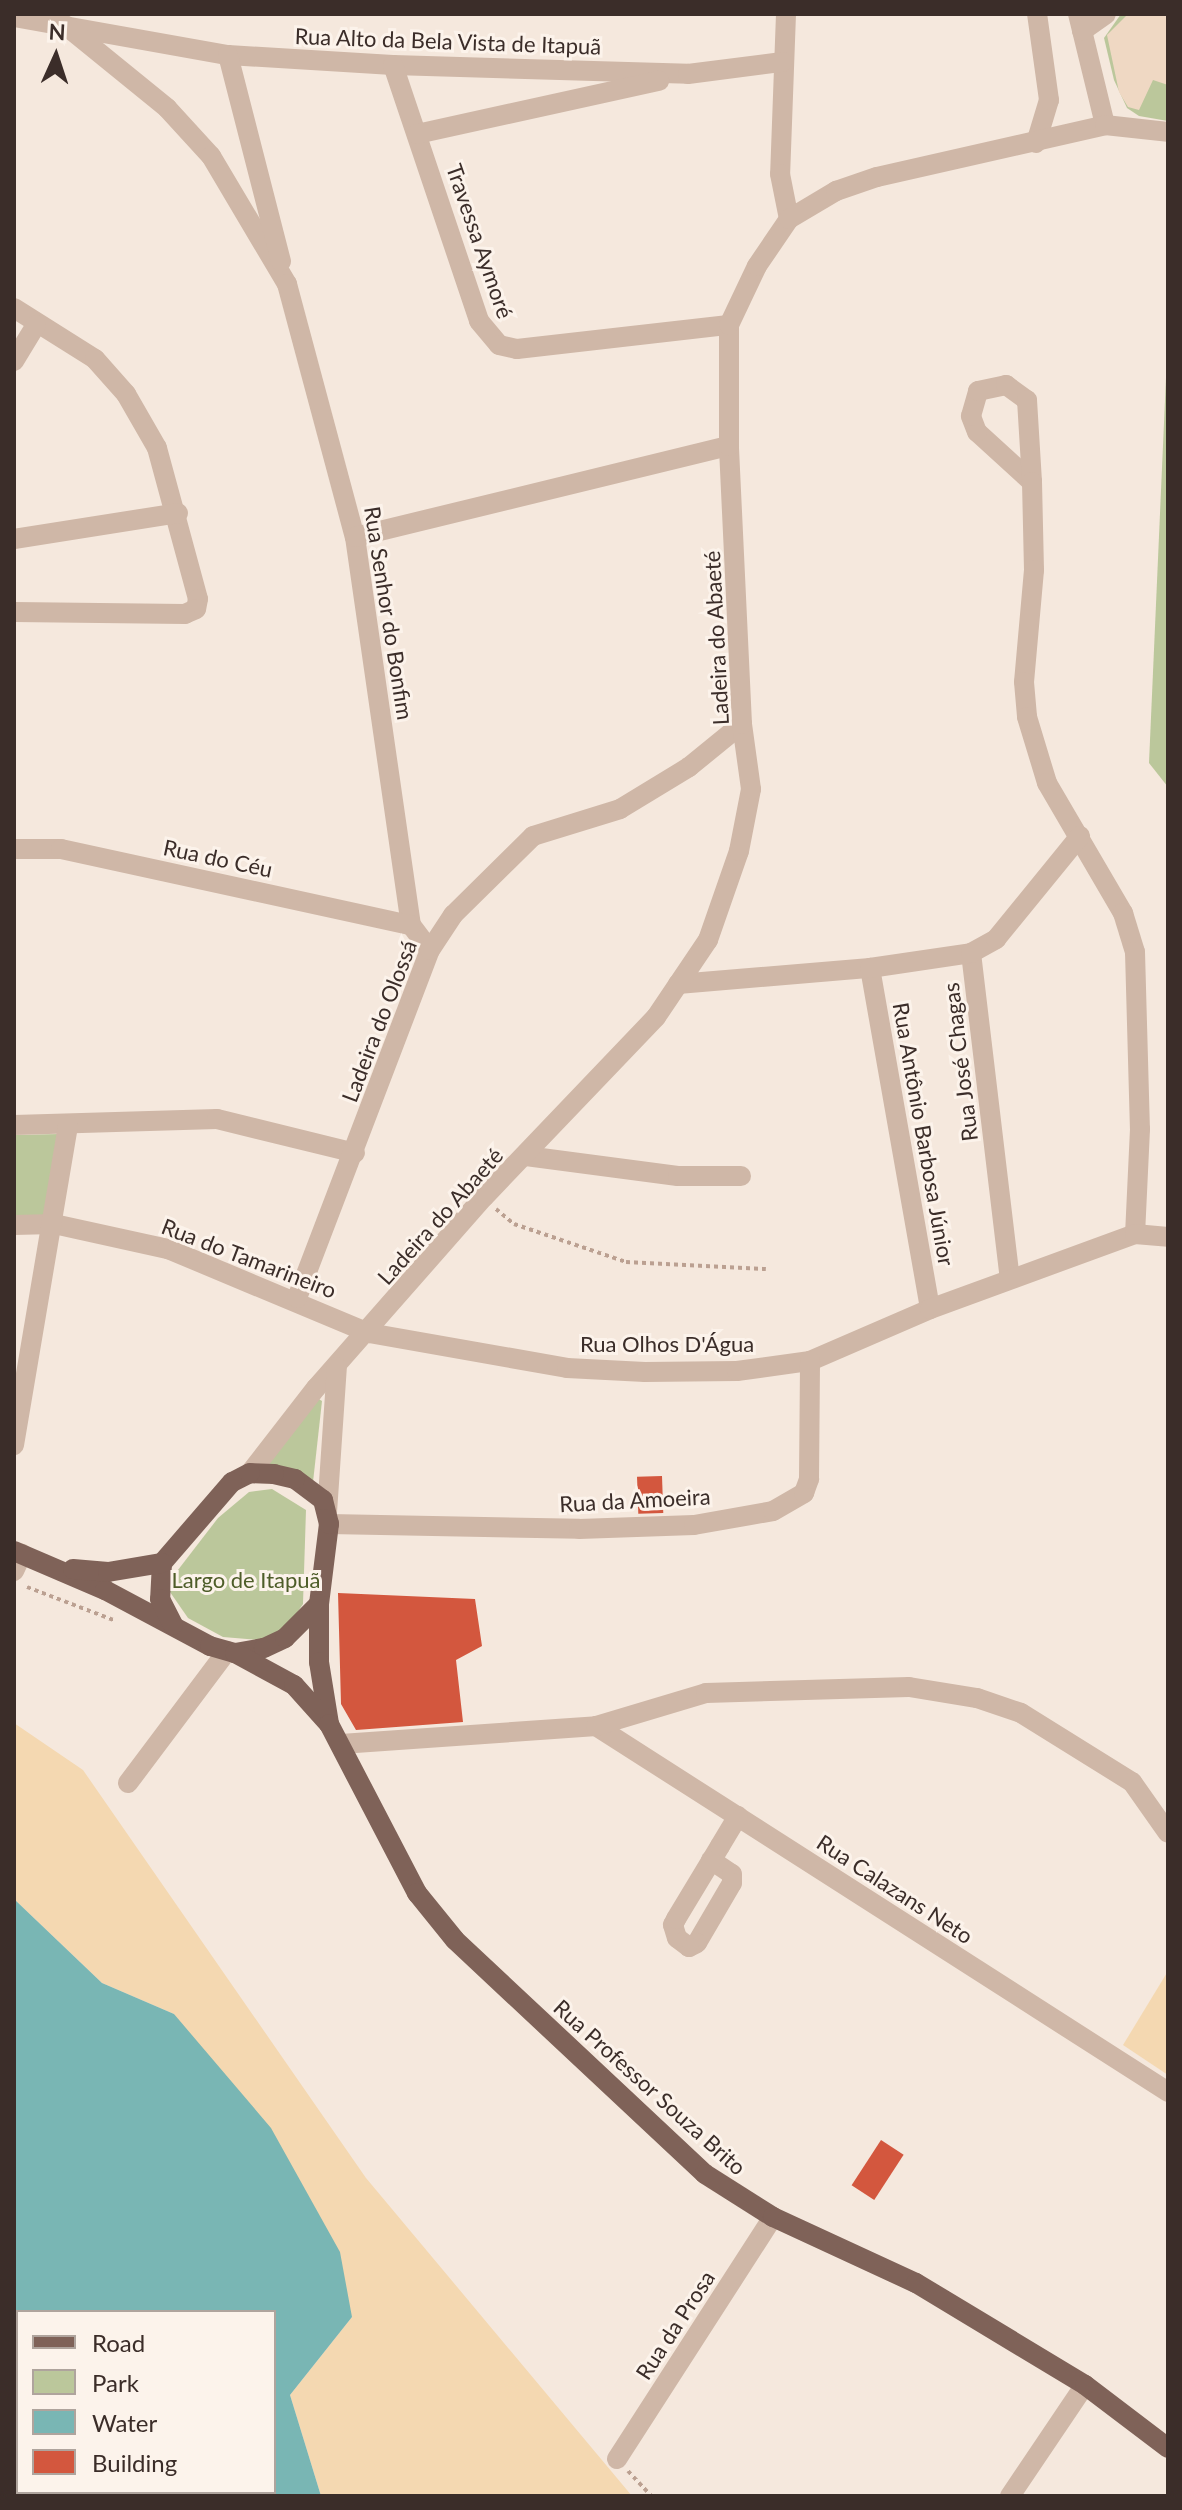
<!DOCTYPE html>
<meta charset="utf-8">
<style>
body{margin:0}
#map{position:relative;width:1182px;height:2510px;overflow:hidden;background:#f5e8dd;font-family:Lato,sans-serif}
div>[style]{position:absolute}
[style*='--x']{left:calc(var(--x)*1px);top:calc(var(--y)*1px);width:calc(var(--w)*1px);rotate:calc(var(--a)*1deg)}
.green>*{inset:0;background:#bbc79b}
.sand>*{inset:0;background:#f4d8b1}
.plaza>*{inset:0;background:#efd8c3}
.water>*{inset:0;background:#79b6b4}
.building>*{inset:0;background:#d3573e;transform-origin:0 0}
.path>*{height:4px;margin-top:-2px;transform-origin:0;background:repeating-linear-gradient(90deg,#bba091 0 4px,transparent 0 8px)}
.minor>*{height:20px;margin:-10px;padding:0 10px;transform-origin:10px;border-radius:10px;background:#cfb7a7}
.major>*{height:20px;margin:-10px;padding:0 10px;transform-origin:10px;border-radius:10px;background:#7f6258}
span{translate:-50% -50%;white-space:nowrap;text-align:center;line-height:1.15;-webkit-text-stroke:6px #fcf3eb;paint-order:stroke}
.street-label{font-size:22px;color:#3b2d29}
.park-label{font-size:22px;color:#4e5d29}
.frame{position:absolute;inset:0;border:16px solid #3b2d29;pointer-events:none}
.legend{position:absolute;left:16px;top:2310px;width:260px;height:184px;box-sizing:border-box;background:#fcf3eb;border:2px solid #afa49d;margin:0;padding:10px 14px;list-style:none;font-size:24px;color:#3b2d29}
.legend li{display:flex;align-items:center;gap:16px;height:40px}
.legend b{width:40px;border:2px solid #afa49d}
.north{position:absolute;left:16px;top:16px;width:80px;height:80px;-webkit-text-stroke:6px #fcf3eb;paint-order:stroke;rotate:3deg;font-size:22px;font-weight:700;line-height:32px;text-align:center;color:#3b2d29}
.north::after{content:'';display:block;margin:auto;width:28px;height:36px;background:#3b2d29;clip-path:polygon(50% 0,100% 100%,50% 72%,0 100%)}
</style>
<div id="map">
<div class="green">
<div style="clip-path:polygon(1121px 14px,1168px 14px,1168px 121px,1139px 116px,1127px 108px,1114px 80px,1104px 38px)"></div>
<div style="clip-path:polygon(1168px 332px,1168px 787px,1149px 763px)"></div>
<div style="clip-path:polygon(60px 1134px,47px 1216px,14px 1215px,14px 1135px)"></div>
<div style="clip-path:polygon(317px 1398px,322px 1401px,313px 1482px,264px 1463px)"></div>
<div style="clip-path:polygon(272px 1489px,306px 1510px,303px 1604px,286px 1629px,258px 1640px,223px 1637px,188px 1618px,170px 1592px,171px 1579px,218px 1518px,249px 1492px)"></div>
</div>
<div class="sand">
<div style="clip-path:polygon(14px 1723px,83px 1770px,366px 2178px,632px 2496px,321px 2496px,290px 2395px,352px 2317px,174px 2014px,102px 1983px,14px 1899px)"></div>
<div style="clip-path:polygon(1168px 1971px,1168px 2075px,1123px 2045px)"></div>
</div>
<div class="plaza">
<div style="clip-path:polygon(1128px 14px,1168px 14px,1168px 85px,1153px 80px,1139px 110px,1128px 107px,1119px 92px,1107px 35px)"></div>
</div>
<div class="water">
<div style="clip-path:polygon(evenodd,14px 1899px,102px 1983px,174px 2014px,271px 2128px,340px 2252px,352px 2317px,290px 2395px,321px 2496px,14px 2496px,14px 1899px,18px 2312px,274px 2312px,274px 2492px,18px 2492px,18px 2312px)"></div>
</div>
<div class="building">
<div style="left:662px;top:1476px;width:37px;height:25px;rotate:88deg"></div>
<div style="clip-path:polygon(338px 1593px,475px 1599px,482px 1646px,456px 1660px,463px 1722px,356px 1730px,341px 1704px)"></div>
<div style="left:881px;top:2140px;width:27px;height:54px;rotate:33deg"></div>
</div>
<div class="path">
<div style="--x:496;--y:1209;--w:23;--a:40"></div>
<div style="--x:514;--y:1224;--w:118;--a:18.7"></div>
<div style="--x:626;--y:1262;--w:140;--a:2.9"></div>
<div style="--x:27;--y:1587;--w:95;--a:20.9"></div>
<div style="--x:628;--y:2471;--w:34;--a:47"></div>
</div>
<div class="minor">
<div style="--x:786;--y:14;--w:160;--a:92.1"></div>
<div style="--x:780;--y:174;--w:46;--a:78.7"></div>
<div style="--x:1078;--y:14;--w:114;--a:76.3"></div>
<div style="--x:14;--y:17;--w:217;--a:10.1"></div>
<div style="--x:228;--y:55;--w:165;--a:3.5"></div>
<div style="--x:393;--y:65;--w:295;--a:1.7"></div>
<div style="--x:688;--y:74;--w:95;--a:-7.3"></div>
<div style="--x:65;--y:25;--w:132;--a:39.1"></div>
<div style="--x:167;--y:108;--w:65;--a:47.5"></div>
<div style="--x:211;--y:156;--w:149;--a:59.3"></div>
<div style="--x:287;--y:284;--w:262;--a:75"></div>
<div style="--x:355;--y:537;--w:392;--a:81.8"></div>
<div style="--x:411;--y:925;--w:31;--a:53"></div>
<div style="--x:1082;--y:31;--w:29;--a:-35"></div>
<div style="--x:228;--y:55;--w:213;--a:75.6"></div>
<div style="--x:393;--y:65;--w:270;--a:71.4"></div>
<div style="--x:479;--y:321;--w:31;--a:50"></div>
<div style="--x:499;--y:345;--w:18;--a:13"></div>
<div style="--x:517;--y:349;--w:213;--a:-6.5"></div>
<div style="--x:417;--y:134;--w:248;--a:-12.4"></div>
<div style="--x:1036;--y:143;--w:45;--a:-73.2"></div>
<div style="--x:1049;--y:100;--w:87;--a:-97.9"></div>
<div style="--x:14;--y:308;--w:96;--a:32.2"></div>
<div style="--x:95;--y:359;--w:47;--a:48.5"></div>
<div style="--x:126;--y:394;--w:62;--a:60.1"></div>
<div style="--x:157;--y:448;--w:156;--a:74.8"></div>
<div style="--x:198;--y:599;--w:10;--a:101"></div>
<div style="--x:196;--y:609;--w:12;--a:156"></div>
<div style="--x:185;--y:614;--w:171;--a:-179.3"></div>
<div style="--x:14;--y:361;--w:42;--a:-58.6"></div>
<div style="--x:1032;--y:482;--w:74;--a:-137.7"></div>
<div style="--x:977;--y:432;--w:17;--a:-111"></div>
<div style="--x:971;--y:416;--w:26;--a:-74"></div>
<div style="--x:978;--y:391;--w:29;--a:-12"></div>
<div style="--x:1006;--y:385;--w:26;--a:36"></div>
<div style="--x:1027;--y:400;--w:82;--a:86.5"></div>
<div style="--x:1032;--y:482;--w:88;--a:88.7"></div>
<div style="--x:1034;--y:570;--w:112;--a:95.1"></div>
<div style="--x:1024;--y:682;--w:35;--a:85"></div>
<div style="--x:1027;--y:717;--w:69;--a:73.1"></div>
<div style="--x:1047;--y:783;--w:151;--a:59.7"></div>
<div style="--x:1123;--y:913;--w:41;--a:72.9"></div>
<div style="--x:1135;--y:952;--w:177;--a:88.4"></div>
<div style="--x:1140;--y:1129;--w:105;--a:92.7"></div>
<div style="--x:355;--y:537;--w:385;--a:-13.7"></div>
<div style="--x:14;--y:539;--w:166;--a:-9"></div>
<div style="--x:14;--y:849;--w:47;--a:0"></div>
<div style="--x:61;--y:849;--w:358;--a:12.3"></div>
<div style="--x:971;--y:953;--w:328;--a:83.2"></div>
<div style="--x:870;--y:968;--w:346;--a:80"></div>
<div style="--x:678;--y:984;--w:193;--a:-4.8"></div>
<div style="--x:870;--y:968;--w:102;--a:-8.4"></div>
<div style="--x:971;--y:953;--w:29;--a:-29"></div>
<div style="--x:996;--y:939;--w:133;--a:-50.8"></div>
<div style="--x:14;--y:1125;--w:203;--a:-1.7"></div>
<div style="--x:217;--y:1119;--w:142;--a:13.8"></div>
<div style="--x:526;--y:1156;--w:153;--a:7.5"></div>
<div style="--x:678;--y:1176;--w:63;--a:0"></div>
<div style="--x:14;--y:1225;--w:40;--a:-1.4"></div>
<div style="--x:54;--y:1224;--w:117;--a:12.4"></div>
<div style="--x:168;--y:1249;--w:218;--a:22.7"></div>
<div style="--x:369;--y:1333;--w:201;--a:10"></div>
<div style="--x:567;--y:1368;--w:78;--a:2.9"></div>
<div style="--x:645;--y:1372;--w:92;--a:-0.6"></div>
<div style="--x:737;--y:1371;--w:74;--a:-7.8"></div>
<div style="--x:810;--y:1361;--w:131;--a:-23.4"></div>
<div style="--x:930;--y:1309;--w:218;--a:-20.1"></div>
<div style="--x:1135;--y:1234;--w:33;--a:5"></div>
<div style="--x:297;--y:1298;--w:373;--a:-69.1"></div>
<div style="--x:430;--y:950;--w:42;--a:-56.7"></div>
<div style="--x:453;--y:915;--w:112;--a:-44.6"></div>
<div style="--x:533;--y:836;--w:91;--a:-17.2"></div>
<div style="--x:620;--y:809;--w:81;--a:-31.3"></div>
<div style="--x:689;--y:767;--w:68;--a:-39.1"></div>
<div style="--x:14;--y:1445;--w:324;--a:-80.4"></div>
<div style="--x:250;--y:1473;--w:108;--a:-52.2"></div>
<div style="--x:316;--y:1388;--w:254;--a:-48.7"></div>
<div style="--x:484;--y:1197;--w:249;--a:-46.3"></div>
<div style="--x:656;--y:1017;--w:93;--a:-56"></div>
<div style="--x:708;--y:940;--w:94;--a:-70.8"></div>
<div style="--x:739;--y:851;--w:63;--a:-79"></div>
<div style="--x:751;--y:789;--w:66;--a:-97.9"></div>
<div style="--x:742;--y:724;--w:278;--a:-92.7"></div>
<div style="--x:729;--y:446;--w:121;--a:-90"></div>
<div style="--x:729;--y:325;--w:65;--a:-64.6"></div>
<div style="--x:757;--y:266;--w:57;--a:-55.8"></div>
<div style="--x:789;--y:219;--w:55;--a:-30.8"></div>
<div style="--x:836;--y:191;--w:43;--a:-18.9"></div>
<div style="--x:877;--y:177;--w:234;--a:-12.8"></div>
<div style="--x:1105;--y:125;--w:63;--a:6.3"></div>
<div style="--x:327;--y:1512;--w:145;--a:-86.1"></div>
<div style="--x:329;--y:1524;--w:250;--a:1.1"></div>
<div style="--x:579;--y:1529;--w:115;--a:-2"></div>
<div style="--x:694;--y:1525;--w:80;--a:-10"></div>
<div style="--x:773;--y:1511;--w:36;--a:-30"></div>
<div style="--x:804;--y:1493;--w:15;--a:-70"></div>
<div style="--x:809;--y:1479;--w:118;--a:-89.5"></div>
<div style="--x:14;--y:1571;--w:19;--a:-65"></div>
<div style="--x:596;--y:1726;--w:679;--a:32.61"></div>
<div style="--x:341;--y:1744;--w:256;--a:-4"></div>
<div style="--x:596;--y:1726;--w:115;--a:-16.7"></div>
<div style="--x:706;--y:1693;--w:203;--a:-1.7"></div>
<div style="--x:909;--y:1687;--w:69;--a:9.2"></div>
<div style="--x:977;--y:1698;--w:46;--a:18.8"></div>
<div style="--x:1021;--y:1713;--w:131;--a:31.9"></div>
<div style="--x:1132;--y:1782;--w:62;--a:54.8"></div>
<div style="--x:128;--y:1783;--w:165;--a:-53.1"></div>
<div style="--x:711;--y:1860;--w:25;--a:34"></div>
<div style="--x:732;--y:1874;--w:9;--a:90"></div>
<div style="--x:732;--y:1883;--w:69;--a:120.3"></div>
<div style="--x:697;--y:1943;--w:9;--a:153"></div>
<div style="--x:689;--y:1947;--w:15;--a:-143"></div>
<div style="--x:677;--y:1938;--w:14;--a:-107"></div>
<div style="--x:673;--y:1925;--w:7;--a:-63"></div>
<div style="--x:676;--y:1919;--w:85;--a:-58.9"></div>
<div style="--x:720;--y:1846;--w:35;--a:-59"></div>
<div style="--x:617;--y:2459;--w:288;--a:-57.2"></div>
<div style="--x:1010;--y:2496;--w:134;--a:-56"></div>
</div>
<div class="major">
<div style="--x:14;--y:1551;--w:99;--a:23.2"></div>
<div style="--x:105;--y:1590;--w:119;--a:28.1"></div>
<div style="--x:210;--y:1646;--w:26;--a:16"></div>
<div style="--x:235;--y:1653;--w:29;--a:-10"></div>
<div style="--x:264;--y:1648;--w:23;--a:-25"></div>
<div style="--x:285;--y:1638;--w:48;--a:-45"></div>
<div style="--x:319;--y:1604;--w:81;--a:-82.9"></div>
<div style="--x:329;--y:1524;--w:25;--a:-104"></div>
<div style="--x:323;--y:1500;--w:35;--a:-143"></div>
<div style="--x:295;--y:1479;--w:22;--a:-167"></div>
<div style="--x:274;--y:1474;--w:24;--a:-178"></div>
<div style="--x:250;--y:1473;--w:20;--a:153"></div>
<div style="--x:232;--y:1482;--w:107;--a:130.8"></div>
<div style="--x:162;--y:1563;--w:36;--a:93"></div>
<div style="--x:160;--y:1599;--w:29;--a:63"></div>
<div style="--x:73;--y:1569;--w:35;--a:5"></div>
<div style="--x:108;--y:1572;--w:55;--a:-9.5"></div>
<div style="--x:319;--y:1604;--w:58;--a:90"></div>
<div style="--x:319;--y:1662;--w:63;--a:80.8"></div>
<div style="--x:235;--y:1653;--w:67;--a:28.5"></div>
<div style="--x:294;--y:1685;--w:52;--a:48.1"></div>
<div style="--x:329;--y:1724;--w:191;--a:62.5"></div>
<div style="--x:417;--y:1893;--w:60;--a:51"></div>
<div style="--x:455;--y:1940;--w:342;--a:43.1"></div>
<div style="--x:705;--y:2174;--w:80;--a:32.3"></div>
<div style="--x:773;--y:2217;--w:157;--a:24.8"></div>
<div style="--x:916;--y:2283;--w:197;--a:31.1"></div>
<div style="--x:1085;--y:2385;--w:104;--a:37.2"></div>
</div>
<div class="street-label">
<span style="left:448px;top:41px;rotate:2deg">Rua Alto da Bela Vista de Itapuã</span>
<span style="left:480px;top:241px;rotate:71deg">Travessa Aymoré</span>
<span style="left:389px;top:613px;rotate:81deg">Rua Senhor do Bonfim</span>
<span style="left:716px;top:638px;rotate:-93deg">Ladeira do Abaeté</span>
<span style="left:218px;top:858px;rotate:12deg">Rua do Céu</span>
<span style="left:379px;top:1021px;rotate:-69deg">Ladeira do Olossá</span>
<span style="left:960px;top:1062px;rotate:-97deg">Rua José Chagas</span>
<span style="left:924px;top:1134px;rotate:80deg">Rua Antônio Barbosa Júnior</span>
<span style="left:440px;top:1216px;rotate:-48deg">Ladeira do Abaeté</span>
<span style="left:249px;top:1258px;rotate:21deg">Rua do Tamarineiro</span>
<span style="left:667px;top:1344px">Rua Olhos D'Água</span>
<span style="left:635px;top:1500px;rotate:-3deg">Rua da Amoeira</span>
<span style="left:895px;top:1889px;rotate:33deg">Rua Calazans Neto</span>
<span style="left:650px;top:2087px;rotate:42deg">Rua Professor Souza Brito</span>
<span style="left:675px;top:2325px;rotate:-57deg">Rua da Prosa</span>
</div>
<div class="park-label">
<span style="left:246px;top:1580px">Largo de Itapuã</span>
</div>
<div class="frame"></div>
<ul class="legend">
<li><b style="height:10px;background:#7f6258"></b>Road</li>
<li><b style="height:22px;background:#bbc79b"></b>Park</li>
<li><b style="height:22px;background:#79b6b4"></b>Water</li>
<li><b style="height:22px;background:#d3573e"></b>Building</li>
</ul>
<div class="north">N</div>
</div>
